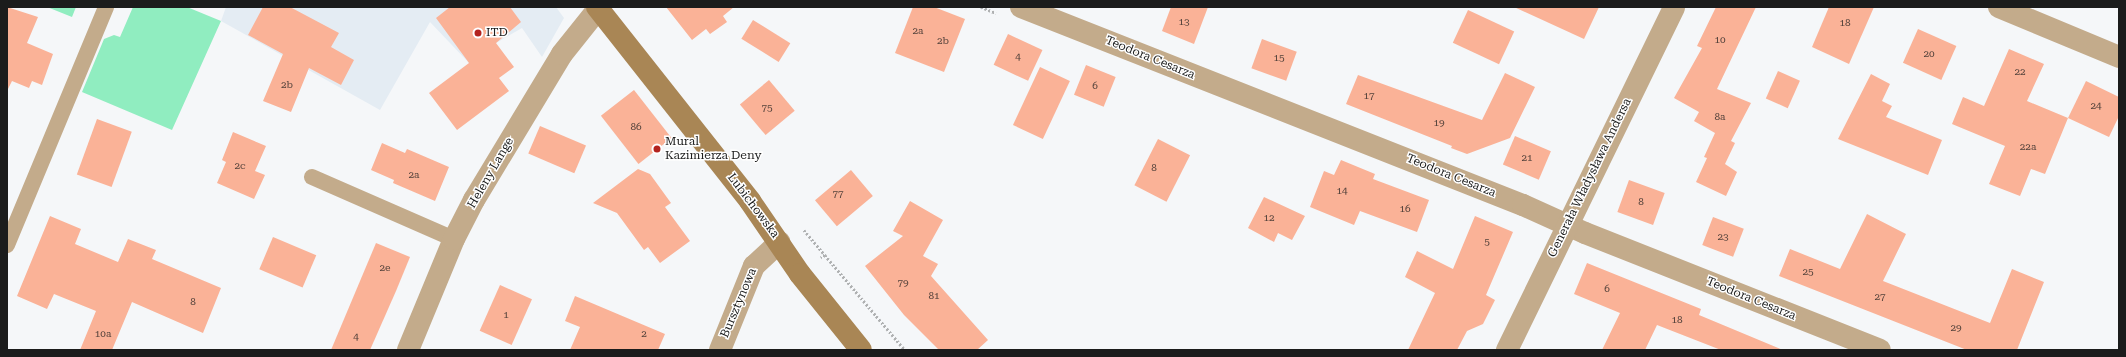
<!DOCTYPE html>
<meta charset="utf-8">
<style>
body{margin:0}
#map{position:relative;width:2126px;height:357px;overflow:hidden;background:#f5f7f9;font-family:"Roboto Serif",serif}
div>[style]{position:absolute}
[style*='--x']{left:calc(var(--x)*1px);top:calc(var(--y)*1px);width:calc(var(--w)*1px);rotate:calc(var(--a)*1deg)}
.built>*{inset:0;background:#e4ecf3}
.green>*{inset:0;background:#90edc0}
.building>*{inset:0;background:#fab297;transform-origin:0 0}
.path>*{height:2.5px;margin-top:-1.25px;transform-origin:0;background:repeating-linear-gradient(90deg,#afb1b2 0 2px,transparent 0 4px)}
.lane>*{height:16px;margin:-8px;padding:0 8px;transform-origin:8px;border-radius:8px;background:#c3ab8b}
.street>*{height:22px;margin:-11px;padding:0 11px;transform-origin:11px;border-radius:11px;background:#c3ab8b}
.secondary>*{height:22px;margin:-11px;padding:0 11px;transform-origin:11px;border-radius:11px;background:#a98655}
.dots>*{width:11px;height:11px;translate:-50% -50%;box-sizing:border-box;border:2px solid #fff;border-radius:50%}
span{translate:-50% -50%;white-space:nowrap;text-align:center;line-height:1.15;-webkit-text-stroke:3px #fff;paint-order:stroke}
.number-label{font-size:10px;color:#53423b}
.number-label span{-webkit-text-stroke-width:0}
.poi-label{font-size:12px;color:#1b1c1c}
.left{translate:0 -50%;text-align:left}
.street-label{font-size:12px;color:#1b1c1c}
.frame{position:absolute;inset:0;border:8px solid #1b1c1c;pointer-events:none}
</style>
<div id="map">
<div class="built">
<div style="clip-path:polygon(226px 7px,556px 7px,564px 18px,542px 57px,522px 28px,496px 43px,469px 63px,430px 22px,380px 110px,221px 21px)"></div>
</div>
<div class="green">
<div style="clip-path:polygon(47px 7px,76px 7px,72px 17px)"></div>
<div style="clip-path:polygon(133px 7px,187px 7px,221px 21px,172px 130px,82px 92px,104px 39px,114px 35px,120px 37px)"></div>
</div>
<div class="building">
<div style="clip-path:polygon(7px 7px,38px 17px,27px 43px,53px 54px,42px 85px,32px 81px,29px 88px,12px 81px,7px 91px)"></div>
<div style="clip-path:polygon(263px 7px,290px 7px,339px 33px,331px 47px,354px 60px,341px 85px,309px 68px,291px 112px,263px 101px,283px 54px,248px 35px)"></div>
<div style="clip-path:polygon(450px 7px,510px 7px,521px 22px,496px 43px,514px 67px,499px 78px,509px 91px,457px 130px,429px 93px,469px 63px,436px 18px)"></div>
<div style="clip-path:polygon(666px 7px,734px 7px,723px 16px,727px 22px,710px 34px,706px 29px,692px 40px)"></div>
<div style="clip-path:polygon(913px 7px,934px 7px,965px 19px,944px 72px,895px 53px)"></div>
<div style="clip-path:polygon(1171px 7px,1208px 7px,1194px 44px,1162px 31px)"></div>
<div style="clip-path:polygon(1514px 7px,1599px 7px,1584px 39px)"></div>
<div style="clip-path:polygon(1716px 7px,1756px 7px,1717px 89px,1751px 103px,1731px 141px,1735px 143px,1725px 164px,1737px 172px,1726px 196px,1696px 182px,1707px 158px,1704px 157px,1715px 133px,1694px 121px,1699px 112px,1674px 98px,1702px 48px,1697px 46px)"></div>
<div style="clip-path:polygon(1829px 7px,1874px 7px,1849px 64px,1812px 47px)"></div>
<div style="left:1468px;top:10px;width:51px;height:36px;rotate:25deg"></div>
<div style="left:753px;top:20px;width:44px;height:22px;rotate:32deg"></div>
<div style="left:1918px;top:29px;width:42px;height:37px;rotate:24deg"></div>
<div style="left:1008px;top:34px;width:38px;height:34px;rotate:25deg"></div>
<div style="left:1262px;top:39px;width:37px;height:31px;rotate:20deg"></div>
<div style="clip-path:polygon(2009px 49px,2044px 64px,2027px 101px,2068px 118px,2045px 174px,2031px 169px,2020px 196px,1989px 184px,2005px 146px,1952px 124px,1963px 97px,1984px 106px)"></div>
<div style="left:1086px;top:65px;width:32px;height:32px;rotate:22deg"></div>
<div style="left:1040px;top:67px;width:33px;height:64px;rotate:25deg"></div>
<div style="left:1778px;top:71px;width:24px;height:30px;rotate:24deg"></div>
<div style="clip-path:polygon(1505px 73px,1535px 87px,1510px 138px,1467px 154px,1451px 148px,1452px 146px,1346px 104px,1358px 75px,1482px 120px)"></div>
<div style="clip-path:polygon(1871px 74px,1890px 84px,1882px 101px,1892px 106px,1886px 117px,1942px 140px,1928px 175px,1838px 139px)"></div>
<div style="left:769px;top:80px;width:40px;height:38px;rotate:50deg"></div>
<div style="clip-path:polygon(2086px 81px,2119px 97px,2119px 116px,2109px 137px,2068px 118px)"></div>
<div style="left:634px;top:90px;width:61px;height:42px;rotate:52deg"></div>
<div style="left:97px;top:119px;width:37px;height:59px;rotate:20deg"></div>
<div style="left:540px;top:126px;width:50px;height:30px;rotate:23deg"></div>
<div style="clip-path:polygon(233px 132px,266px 146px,255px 171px,265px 175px,254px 199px,217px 183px,226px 162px,222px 160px)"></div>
<div style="left:1515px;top:136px;width:39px;height:31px;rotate:23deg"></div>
<div style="left:1158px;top:139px;width:36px;height:52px;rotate:27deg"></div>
<div style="clip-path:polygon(382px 143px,405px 153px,407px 149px,449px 167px,435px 201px,393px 183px,394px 180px,371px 170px)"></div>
<div style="clip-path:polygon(1341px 160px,1375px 174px,1373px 179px,1429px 200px,1417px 232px,1360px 211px,1354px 225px,1310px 207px,1324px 171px,1334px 175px)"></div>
<div style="clip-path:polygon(638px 169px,650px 174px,671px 203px,665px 207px,690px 241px,660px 263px,648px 247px,644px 250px,617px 213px,593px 203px)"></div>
<div style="left:851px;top:170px;width:34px;height:47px;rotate:50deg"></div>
<div style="left:1629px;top:180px;width:38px;height:34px;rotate:20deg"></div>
<div style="clip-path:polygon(1264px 197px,1305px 216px,1292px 240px,1278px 233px,1274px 242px,1248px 228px)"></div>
<div style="clip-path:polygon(910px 201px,943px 220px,923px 256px,938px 264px,931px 276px,988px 340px,977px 350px,939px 350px,904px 315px,865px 266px,903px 236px,893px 231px)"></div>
<div style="clip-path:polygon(1867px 214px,1906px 234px,1883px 281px,1990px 323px,2012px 269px,2044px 282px,2017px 350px,1967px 350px,1779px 276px,1790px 249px,1840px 269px)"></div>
<div style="clip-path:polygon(50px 216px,81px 229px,75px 244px,118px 262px,128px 239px,156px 250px,152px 259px,221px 288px,203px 333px,132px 302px,112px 350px,80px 350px,96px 311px,54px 294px,47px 309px,17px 296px)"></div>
<div style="clip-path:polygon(1475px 216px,1513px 232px,1486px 295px,1495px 300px,1483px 324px,1467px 331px,1457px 350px,1408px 350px,1435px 293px,1405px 277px,1417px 251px,1453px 269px)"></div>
<div style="left:1713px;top:217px;width:33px;height:30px;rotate:21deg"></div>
<div style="left:273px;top:237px;width:47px;height:35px;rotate:23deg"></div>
<div style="clip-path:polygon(376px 243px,410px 257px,396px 291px,370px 350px,331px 350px)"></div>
<div style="clip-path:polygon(1587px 263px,1701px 309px,1699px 315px,1783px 350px,1721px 350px,1657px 325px,1645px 350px,1602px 350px,1620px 313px,1574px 294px)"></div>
<div style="left:500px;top:285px;width:35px;height:50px;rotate:24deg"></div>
<div style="clip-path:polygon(575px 296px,665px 334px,658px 350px,570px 350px,580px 327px,565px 321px)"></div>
</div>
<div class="path">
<div style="--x:981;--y:7;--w:16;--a:22"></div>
<div style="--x:804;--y:230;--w:33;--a:50"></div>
<div style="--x:825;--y:255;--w:5;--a:143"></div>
<div style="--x:825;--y:255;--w:124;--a:49.9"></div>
</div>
<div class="lane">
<div style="--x:312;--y:177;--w:155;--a:23.6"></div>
<div style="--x:7;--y:245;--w:258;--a:-67.4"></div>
</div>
<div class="street">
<div style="--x:1021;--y:7;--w:540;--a:21.53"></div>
<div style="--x:1523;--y:205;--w:68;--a:24.3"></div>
<div style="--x:1585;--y:233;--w:317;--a:21.6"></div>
<div style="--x:1999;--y:7;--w:130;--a:22.6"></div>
<div style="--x:408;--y:350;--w:120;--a:-67.5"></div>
<div style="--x:454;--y:239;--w:44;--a:-62.9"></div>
<div style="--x:474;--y:200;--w:170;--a:-58.9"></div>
<div style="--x:562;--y:54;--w:58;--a:-51.3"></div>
<div style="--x:720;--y:350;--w:91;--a:-68"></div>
<div style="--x:754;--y:266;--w:35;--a:-43"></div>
<div style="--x:1507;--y:350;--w:381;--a:-64"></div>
</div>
<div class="secondary">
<div style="--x:597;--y:7;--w:247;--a:51.7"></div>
<div style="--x:750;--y:201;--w:88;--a:55.6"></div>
<div style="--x:800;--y:274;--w:97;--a:51.2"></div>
</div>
<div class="dots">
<div style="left:478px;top:33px;background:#b3231f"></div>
<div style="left:657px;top:149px;background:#b3231f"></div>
</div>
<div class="number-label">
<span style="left:1184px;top:22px">13</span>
<span style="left:1845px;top:23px">18</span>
<span style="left:918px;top:31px">2a</span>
<span style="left:1720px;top:40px">10</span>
<span style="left:943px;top:41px">2b</span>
<span style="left:1929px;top:54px">20</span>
<span style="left:1018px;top:57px">4</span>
<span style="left:1279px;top:58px">15</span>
<span style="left:2020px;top:72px">22</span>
<span style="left:287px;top:85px">2b</span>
<span style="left:1095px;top:86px">6</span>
<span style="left:1369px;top:96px">17</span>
<span style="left:2096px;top:106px">24</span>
<span style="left:767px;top:108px">75</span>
<span style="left:1720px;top:117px">8a</span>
<span style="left:1439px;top:123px">19</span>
<span style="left:636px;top:127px">86</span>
<span style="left:2028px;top:147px">22a</span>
<span style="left:1527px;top:158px">21</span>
<span style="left:240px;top:166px">2c</span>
<span style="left:1154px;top:168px">8</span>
<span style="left:414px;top:175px">2a</span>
<span style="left:1342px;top:191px">14</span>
<span style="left:838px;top:194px">77</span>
<span style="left:1641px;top:202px">8</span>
<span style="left:1405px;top:209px">16</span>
<span style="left:1269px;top:218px">12</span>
<span style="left:1723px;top:237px">23</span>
<span style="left:1487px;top:242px">5</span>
<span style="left:385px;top:268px">2e</span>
<span style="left:1808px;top:272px">25</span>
<span style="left:903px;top:283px">79</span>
<span style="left:1607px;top:289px">6</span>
<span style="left:934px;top:296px">81</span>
<span style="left:1880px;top:297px">27</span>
<span style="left:193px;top:302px">8</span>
<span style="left:506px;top:315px">1</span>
<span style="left:1677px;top:320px">18</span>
<span style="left:1956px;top:328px">29</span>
<span style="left:103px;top:334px">10a</span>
<span style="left:644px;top:334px">2</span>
<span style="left:356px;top:337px">4</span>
</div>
<div class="poi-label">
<span class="left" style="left:486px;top:33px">ITD</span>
<span class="left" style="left:665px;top:149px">Mural<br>Kazimierza Deny</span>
</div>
<div class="street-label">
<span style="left:1150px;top:58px;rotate:22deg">Teodora Cesarza</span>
<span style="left:491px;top:173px;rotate:-60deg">Heleny Lange</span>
<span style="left:1451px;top:176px;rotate:22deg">Teodora Cesarza</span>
<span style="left:1590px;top:178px;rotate:-64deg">Generała Władysława Andersa</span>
<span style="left:753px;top:206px;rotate:53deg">Lubichowska</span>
<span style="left:1751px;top:299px;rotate:22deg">Teodora Cesarza</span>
<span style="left:739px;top:303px;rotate:-67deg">Bursztynowa</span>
</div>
<div class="frame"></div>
</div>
